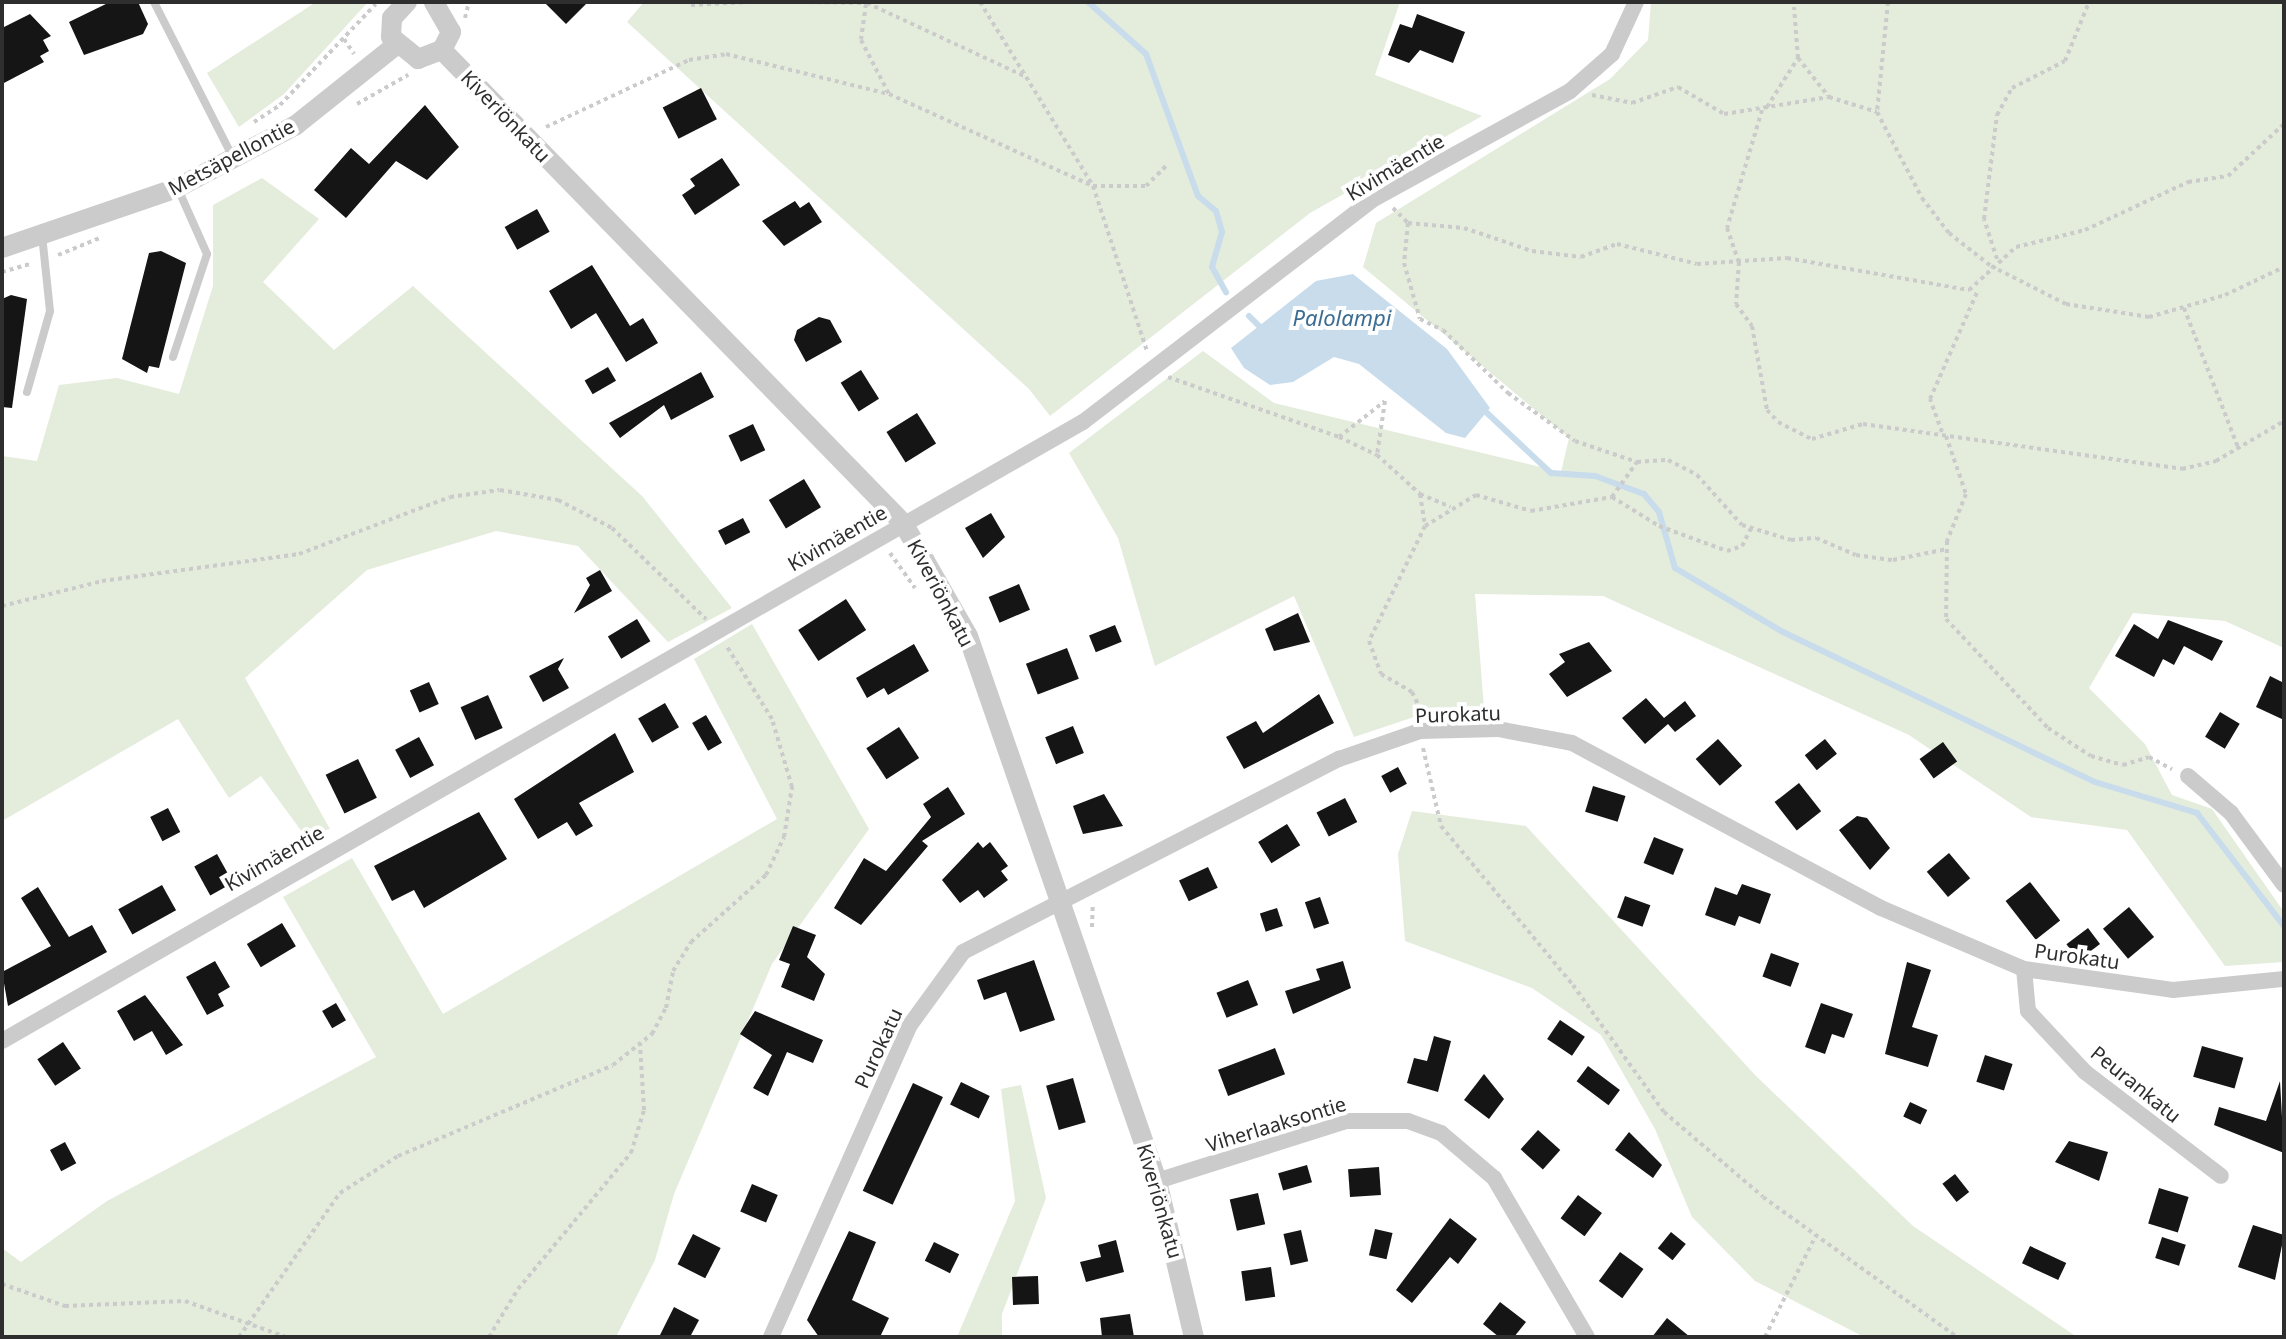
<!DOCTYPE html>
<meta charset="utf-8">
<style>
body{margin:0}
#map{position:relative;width:2286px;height:1339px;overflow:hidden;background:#fff;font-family:"Noto Sans",sans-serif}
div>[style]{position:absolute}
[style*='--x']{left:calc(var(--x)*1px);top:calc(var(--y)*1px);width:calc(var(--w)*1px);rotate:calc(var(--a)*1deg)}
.green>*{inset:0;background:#e4ecdc}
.water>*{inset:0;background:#c8dcec}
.stream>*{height:6px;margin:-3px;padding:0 3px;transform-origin:3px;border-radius:3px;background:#c8dcec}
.building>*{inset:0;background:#151515;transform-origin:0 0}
.path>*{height:4px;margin-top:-2px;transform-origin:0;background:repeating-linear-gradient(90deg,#cbcbcb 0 4px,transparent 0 8px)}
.service>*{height:8px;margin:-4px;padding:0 4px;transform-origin:4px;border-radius:4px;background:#cbcbcb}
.minor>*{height:16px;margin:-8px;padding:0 8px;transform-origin:8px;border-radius:8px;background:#cbcbcb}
.tertiary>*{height:20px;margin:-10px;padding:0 10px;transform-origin:10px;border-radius:10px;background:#cbcbcb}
span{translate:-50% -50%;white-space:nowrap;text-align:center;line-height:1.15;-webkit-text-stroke:8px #fff;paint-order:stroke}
.street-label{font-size:20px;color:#2e2e2e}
.water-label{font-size:22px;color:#3b6c92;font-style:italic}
.frame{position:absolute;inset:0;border:4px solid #2e2e2e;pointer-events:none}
</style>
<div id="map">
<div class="green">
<div style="clip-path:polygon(316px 2px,368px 2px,284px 94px,239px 127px,207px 73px)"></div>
<div style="clip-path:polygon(644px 2px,1400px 2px,1375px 75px,1482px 116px,1310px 213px,1050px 416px,1029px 389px,627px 22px)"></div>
<div style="clip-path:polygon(1651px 2px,2284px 2px,2284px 648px,2225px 621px,2133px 613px,2089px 688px,2145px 744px,2172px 795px,2212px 809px,2284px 912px,2284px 962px,2225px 966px,2127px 830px,2031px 817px,1909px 735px,1603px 596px,1475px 594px,1484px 708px,1420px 715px,1354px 737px,1294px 596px,1155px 666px,1118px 538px,1069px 453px,1203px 351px,1274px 403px,1561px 472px,1569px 438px,1363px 267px,1376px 223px,1610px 79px,1648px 40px)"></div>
<div style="clip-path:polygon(262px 178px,319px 219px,263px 282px,334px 350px,413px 286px,642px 496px,732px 608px,668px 642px,578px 546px,496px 531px,367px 570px,245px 678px,330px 829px,305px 836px,261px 776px,229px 798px,178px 719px,2px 821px,2px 456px,37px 461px,59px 385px,117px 378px,179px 394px,213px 286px,213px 205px)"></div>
<div style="clip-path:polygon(752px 624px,869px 829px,772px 964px,674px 1194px,655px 1260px,616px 1337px,2px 1337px,2px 1248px,21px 1262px,107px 1201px,376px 1057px,283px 897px,352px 858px,443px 1014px,777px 819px,694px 659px)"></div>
<div style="clip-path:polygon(1412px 811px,1526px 826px,1756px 1076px,1913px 1226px,2077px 1337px,1864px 1337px,1755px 1281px,1692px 1217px,1655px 1129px,1601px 1035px,1532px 988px,1405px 941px,1398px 854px)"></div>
<div style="clip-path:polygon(1021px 1085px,1046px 1198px,1002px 1314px,1002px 1337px,957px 1337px,1015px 1201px,1001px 1089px)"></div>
</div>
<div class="water">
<div style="clip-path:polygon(1353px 274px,1447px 349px,1490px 408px,1465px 438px,1446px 433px,1359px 364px,1334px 357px,1293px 382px,1270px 385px,1244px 368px,1231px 348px,1316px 281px)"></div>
</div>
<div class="stream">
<div style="--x:1088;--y:2;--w:78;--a:41.9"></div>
<div style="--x:1146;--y:54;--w:151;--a:69.9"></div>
<div style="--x:1198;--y:196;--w:23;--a:40"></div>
<div style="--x:1216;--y:211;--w:22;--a:74"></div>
<div style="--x:1222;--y:232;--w:36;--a:106"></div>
<div style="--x:1212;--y:267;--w:29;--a:61"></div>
<div style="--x:1249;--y:316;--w:14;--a:45"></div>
<div style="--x:1487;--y:413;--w:88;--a:43.2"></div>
<div style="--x:1551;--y:473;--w:44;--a:3.9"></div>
<div style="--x:1595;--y:476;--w:52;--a:20.2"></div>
<div style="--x:1644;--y:494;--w:23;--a:50"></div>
<div style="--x:1659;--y:512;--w:58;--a:74.1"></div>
<div style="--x:1675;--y:568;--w:123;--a:30.7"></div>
<div style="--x:1781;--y:631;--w:348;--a:25.7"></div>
<div style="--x:2095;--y:782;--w:107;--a:16.9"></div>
<div style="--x:2197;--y:813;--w:143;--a:52.4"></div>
</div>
<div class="building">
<div style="clip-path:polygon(110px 2px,138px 2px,148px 24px,143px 34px,84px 55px,69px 22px)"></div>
<div style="clip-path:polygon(544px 2px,588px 2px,566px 24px)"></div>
<div style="clip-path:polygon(30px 14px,51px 36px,43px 40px,49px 51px,40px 56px,44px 62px,2px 84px,2px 28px)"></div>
<div style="clip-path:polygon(1417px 14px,1465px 32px,1453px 63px,1420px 50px,1409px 63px,1388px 55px,1400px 24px,1412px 28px)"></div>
<div style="left:701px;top:88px;width:35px;height:43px;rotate:63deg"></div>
<div style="clip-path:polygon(425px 105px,459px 147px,427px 180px,396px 161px,346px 218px,314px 190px,351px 148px,369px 164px)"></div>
<div style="clip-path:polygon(722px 158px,740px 185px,695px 215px,682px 195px,695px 186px,690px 179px)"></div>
<div style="clip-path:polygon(795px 201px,800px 208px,809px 202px,822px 222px,784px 246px,762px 221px)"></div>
<div style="left:537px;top:209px;width:26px;height:37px;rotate:61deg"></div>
<div style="clip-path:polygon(161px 251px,186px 263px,159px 368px,149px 366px,147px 373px,122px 359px,149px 253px)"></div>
<div style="clip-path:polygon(592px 265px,630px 326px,643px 318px,658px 343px,626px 362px,596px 313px,571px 329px,549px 291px)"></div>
<div style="clip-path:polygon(11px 295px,27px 299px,12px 408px,2px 407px,2px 299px)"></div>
<div style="clip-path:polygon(819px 317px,830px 320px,842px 342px,806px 362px,794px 340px,797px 330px)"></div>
<div style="left:608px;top:367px;width:16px;height:27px;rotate:60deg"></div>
<div style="left:861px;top:370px;width:34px;height:24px;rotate:58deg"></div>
<div style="clip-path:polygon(701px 372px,714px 397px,671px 420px,664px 405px,620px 438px,609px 423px)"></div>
<div style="left:917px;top:413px;width:36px;height:36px;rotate:58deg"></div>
<div style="left:753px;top:424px;width:29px;height:27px;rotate:65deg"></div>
<div style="left:804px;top:479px;width:33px;height:41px;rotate:59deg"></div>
<div style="clip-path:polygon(991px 513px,1005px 537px,983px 558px,965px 528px)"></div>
<div style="left:743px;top:518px;width:16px;height:28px;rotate:63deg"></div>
<div style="clip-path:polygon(600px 570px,612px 591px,574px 613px,590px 585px,586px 578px)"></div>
<div style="left:1019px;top:584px;width:28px;height:33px;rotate:67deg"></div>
<div style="left:846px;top:599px;width:37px;height:57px;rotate:57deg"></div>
<div style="clip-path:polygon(1298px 613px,1310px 642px,1274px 651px,1265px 629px)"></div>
<div style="left:637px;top:619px;width:26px;height:34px;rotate:59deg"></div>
<div style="clip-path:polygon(2168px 620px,2223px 641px,2212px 661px,2184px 646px,2174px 665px,2163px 659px,2154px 677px,2115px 656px,2134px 624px,2158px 639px)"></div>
<div style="left:1115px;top:625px;width:18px;height:28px;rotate:68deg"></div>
<div style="clip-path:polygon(1589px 642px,1612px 671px,1567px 697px,1549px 674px,1565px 662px,1559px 654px)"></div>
<div style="clip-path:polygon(914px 644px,929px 671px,888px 695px,884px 688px,867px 698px,856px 678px)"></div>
<div style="left:1067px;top:648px;width:33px;height:44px;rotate:69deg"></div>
<div style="clip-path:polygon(564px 658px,558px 669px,569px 688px,543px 702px,529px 676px)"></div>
<div style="clip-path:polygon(2270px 676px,2284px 683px,2284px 720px,2256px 707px)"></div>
<div style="left:429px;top:682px;width:24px;height:21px;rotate:66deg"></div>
<div style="clip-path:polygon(1319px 694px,1334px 723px,1244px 769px,1226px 737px,1256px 721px,1263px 733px)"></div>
<div style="left:488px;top:695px;width:36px;height:30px;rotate:66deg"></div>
<div style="clip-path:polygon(1646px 698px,1664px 718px,1685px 701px,1696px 716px,1675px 732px,1668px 724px,1645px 744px,1622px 718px)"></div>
<div style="left:665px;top:703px;width:28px;height:31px;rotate:60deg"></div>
<div style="left:2220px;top:712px;width:23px;height:29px;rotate:31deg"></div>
<div style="left:706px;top:715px;width:32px;height:16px;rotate:60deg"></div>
<div style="left:1073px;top:726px;width:29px;height:30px;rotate:68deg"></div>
<div style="left:899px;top:727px;width:37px;height:39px;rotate:57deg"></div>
<div style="clip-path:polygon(615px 733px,634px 772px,579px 803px,593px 826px,576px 836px,567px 822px,538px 839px,514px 799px)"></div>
<div style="left:419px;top:737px;width:32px;height:27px;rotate:62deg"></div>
<div style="left:1718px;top:739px;width:36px;height:30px;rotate:48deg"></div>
<div style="left:1825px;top:739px;width:19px;height:26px;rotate:51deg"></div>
<div style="left:1943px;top:742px;width:24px;height:29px;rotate:54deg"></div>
<div style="left:358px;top:759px;width:43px;height:36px;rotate:64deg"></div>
<div style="left:1398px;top:767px;width:19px;height:19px;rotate:62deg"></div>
<div style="left:1799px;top:783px;width:36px;height:31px;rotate:52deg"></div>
<div style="left:1593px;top:786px;width:34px;height:27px;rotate:17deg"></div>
<div style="clip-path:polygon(948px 787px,965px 814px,922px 841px,928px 846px,861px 925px,834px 908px,864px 858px,886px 871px,931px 817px,923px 804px)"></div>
<div style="clip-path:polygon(1104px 794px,1123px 826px,1083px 834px,1073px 806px)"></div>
<div style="left:1345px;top:798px;width:27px;height:32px;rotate:63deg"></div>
<div style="left:168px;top:808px;width:27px;height:20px;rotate:63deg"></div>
<div style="clip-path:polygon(479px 812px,507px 859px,424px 908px,414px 890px,392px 901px,374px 866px)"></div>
<div style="clip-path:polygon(1857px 816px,1867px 818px,1890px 848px,1870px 870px,1839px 830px)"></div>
<div style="left:1287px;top:824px;width:25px;height:34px;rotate:58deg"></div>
<div style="left:1654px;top:837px;width:32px;height:28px;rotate:22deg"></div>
<div style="clip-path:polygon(978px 842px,983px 848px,990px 842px,1008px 866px,1001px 871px,1008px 880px,984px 898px,978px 890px,960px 903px,942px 880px)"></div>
<div style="left:1949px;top:853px;width:33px;height:29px;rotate:50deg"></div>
<div style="left:217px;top:854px;width:33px;height:26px;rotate:61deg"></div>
<div style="left:1208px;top:867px;width:23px;height:32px;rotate:65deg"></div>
<div style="left:2030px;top:882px;width:49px;height:31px;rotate:52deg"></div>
<div style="clip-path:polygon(1742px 884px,1771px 894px,1760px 924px,1739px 916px,1735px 926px,1705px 915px,1715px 887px,1737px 895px)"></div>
<div style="left:162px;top:885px;width:29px;height:50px;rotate:61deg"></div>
<div style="clip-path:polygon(38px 887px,69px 937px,92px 925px,107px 952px,8px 1006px,2px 972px,51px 946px,21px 898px)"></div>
<div style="left:1625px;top:896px;width:27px;height:23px;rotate:20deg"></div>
<div style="left:1320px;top:897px;width:28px;height:16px;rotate:71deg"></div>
<div style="left:2129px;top:907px;width:39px;height:34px;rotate:50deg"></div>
<div style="left:1277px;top:908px;width:19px;height:18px;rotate:72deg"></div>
<div style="left:282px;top:923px;width:27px;height:41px;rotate:59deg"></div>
<div style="clip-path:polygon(793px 926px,816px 935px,807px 957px,825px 974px,814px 1001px,781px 987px,790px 964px,779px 960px)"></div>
<div style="left:2088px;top:928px;width:20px;height:27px;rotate:53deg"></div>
<div style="left:1771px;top:953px;width:30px;height:25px;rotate:20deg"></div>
<div style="clip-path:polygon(1034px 960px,1055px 1020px,1020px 1032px,1006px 992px,984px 1000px,977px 980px)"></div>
<div style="clip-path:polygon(215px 961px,230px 987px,218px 994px,224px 1006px,207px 1015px,186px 977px)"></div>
<div style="clip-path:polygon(1343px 961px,1351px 988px,1293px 1014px,1285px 991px,1320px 980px,1316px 969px)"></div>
<div style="clip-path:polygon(1907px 962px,1931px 970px,1912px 1027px,1938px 1035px,1928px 1067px,1885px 1054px)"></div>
<div style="left:1248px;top:980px;width:27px;height:34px;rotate:68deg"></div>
<div style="clip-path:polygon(145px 995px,183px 1045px,166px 1055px,152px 1031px,134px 1041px,117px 1011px)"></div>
<div style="left:336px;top:1003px;width:20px;height:16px;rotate:60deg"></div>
<div style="clip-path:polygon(1821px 1003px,1853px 1014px,1844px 1038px,1832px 1034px,1825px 1054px,1805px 1047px)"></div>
<div style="clip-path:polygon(755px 1011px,823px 1040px,813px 1063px,787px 1052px,768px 1096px,753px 1088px,772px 1055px,740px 1034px)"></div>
<div style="left:1560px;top:1020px;width:30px;height:23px;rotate:34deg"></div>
<div style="clip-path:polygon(1434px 1036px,1451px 1041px,1438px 1092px,1407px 1083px,1414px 1058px,1427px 1061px)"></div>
<div style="left:63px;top:1042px;width:32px;height:31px;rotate:56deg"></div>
<div style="left:2202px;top:1046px;width:43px;height:32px;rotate:16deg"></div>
<div style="left:1275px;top:1048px;width:28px;height:61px;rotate:69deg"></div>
<div style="left:1985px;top:1055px;width:29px;height:28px;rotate:18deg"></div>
<div style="left:1588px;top:1066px;width:40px;height:19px;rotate:37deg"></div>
<div style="clip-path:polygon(1484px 1074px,1504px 1099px,1489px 1119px,1464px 1100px)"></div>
<div style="left:1073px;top:1078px;width:46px;height:28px;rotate:74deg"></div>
<div style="clip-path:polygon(2280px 1081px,2284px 1153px,2214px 1125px,2219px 1107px,2266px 1121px)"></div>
<div style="left:961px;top:1082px;width:32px;height:25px;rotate:26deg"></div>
<div style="left:913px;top:1083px;width:33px;height:119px;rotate:25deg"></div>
<div style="left:1910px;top:1102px;width:19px;height:16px;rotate:25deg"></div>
<div style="left:1538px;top:1130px;width:30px;height:26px;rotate:42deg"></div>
<div style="clip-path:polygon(1629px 1132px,1662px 1165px,1653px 1178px,1615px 1150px)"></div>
<div style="clip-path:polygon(2069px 1141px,2108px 1152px,2099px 1181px,2055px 1162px)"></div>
<div style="left:65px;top:1142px;width:24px;height:17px;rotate:62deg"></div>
<div style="left:1307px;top:1165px;width:18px;height:30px;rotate:74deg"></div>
<div style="left:1379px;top:1167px;width:28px;height:31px;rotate:86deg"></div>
<div style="left:1955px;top:1174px;width:23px;height:16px;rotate:52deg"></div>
<div style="left:752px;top:1184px;width:28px;height:30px;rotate:23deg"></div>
<div style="left:2159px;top:1188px;width:31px;height:37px;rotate:17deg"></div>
<div style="left:1258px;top:1193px;width:32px;height:29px;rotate:77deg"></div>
<div style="left:1578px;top:1195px;width:30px;height:29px;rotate:37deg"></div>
<div style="clip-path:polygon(1450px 1218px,1477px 1239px,1458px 1264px,1450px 1257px,1412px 1303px,1396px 1290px)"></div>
<div style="clip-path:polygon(2253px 1225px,2284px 1235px,2275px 1280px,2238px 1267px)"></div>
<div style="left:1375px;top:1229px;width:18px;height:27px;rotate:13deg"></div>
<div style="left:1301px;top:1230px;width:32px;height:18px;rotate:77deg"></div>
<div style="clip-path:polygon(849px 1231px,876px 1242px,852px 1300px,889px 1318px,880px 1337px,819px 1337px,807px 1320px)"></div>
<div style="left:1671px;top:1232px;width:19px;height:21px;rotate:39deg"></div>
<div style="left:693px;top:1234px;width:31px;height:34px;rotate:27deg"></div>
<div style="left:2162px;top:1237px;width:25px;height:22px;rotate:18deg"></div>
<div style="clip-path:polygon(1116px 1240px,1124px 1272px,1086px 1282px,1080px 1262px,1101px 1257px,1098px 1245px)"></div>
<div style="left:934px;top:1242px;width:28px;height:21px;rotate:26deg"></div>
<div style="left:2030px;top:1246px;width:40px;height:19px;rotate:25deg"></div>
<div style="left:1620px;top:1252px;width:29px;height:36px;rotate:36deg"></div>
<div style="left:1271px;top:1267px;width:30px;height:30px;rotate:82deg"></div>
<div style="left:1038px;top:1276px;width:28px;height:26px;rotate:88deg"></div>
<div style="clip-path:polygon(1500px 1302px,1526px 1322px,1514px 1337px,1499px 1337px,1483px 1324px)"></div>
<div style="clip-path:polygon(674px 1307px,699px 1320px,690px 1337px,659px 1337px)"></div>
<div style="clip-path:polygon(1130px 1314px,1134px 1337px,1102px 1337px,1100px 1318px)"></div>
<div style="clip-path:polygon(1667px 1318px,1690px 1337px,1652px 1337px)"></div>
</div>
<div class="path">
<div style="--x:801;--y:2;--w:66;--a:0.9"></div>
<div style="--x:867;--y:3;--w:173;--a:24.9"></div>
<div style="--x:980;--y:2;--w:216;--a:58.4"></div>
<div style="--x:1093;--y:186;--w:174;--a:71.9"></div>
<div style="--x:1776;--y:2;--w:106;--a:0"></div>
<div style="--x:1888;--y:2;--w:111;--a:95.7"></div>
<div style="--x:1877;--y:112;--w:97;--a:62.4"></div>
<div style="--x:1922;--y:198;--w:44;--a:52.4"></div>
<div style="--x:1949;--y:233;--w:53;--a:38.2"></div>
<div style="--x:1991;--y:266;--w:84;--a:26.9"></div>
<div style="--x:2066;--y:304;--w:84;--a:8.9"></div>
<div style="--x:2149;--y:317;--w:79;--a:-16.1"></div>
<div style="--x:2225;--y:295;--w:65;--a:-25.4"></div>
<div style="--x:866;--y:4;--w:36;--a:98"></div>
<div style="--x:861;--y:40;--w:61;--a:62.6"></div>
<div style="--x:691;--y:5;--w:59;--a:-2.9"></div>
<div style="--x:465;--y:18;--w:16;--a:-76"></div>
<div style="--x:344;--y:39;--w:18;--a:56"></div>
<div style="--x:1798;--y:58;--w:50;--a:51.5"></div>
<div style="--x:1592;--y:95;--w:41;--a:11.3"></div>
<div style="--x:1632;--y:103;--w:49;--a:-19.2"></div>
<div style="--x:1678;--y:87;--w:53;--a:30.4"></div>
<div style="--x:1724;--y:114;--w:106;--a:-9.2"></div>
<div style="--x:1829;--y:97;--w:50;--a:17.4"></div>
<div style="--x:357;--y:104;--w:59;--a:-29.6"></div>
<div style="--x:1767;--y:107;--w:58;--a:-57.7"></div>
<div style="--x:1798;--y:58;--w:51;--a:-94.5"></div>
<div style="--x:1762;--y:110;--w:123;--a:106.5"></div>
<div style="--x:1727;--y:228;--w:36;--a:71"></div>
<div style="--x:1739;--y:262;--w:42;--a:94.1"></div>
<div style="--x:1736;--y:304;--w:27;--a:54"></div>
<div style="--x:1752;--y:326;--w:85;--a:79.9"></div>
<div style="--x:1767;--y:410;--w:16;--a:47"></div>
<div style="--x:1778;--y:422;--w:38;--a:27"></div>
<div style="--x:1812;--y:439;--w:53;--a:-16.4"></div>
<div style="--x:1863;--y:424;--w:322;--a:8"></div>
<div style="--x:2182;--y:469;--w:35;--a:-13"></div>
<div style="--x:2216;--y:461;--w:79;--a:-30.5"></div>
<div style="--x:254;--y:122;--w:31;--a:-33"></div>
<div style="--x:280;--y:105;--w:139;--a:-46.5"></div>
<div style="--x:546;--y:127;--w:158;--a:-25.1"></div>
<div style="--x:689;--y:60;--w:37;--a:-9"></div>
<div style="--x:726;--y:54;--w:168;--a:13.8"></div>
<div style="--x:889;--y:94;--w:224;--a:24.3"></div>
<div style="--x:1093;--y:186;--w:53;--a:0"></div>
<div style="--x:1146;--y:186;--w:30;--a:-45"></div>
<div style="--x:1393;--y:208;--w:21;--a:45"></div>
<div style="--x:1408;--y:223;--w:56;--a:5.1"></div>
<div style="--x:1464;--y:228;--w:72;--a:18.7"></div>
<div style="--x:1532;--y:251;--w:49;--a:7"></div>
<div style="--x:1581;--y:257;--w:38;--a:-20"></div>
<div style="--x:1617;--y:244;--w:82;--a:14"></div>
<div style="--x:1697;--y:264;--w:90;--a:-3.8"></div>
<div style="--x:1787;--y:258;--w:185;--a:10"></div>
<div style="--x:1969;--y:290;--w:64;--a:-42.5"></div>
<div style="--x:2016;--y:247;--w:71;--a:-13.8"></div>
<div style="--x:2085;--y:230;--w:114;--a:-25"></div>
<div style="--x:2188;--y:182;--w:40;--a:-8.5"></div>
<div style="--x:2228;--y:176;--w:76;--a:-42.9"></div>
<div style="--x:1408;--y:223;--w:40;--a:95.7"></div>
<div style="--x:1404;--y:263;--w:58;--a:74.1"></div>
<div style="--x:1420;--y:319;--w:25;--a:26"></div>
<div style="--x:1443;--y:330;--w:91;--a:44.1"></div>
<div style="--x:1508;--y:393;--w:82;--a:35.6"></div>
<div style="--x:1575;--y:441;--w:65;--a:18.7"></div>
<div style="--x:1637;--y:462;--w:31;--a:-4"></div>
<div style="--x:1668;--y:460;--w:33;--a:27"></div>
<div style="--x:1697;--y:475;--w:67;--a:48"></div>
<div style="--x:1742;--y:525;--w:51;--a:17"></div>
<div style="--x:1791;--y:540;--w:25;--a:-5"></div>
<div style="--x:1816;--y:538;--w:43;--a:23"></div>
<div style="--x:1856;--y:555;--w:37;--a:8"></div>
<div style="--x:1893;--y:560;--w:55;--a:-11.5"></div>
<div style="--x:58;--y:255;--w:48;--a:-22.2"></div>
<div style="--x:1997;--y:259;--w:42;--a:-108"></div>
<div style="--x:1984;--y:219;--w:105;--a:-82.9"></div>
<div style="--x:1997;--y:115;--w:31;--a:-61"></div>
<div style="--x:2012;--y:88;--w:59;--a:-27"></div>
<div style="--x:2065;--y:61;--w:64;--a:-67.9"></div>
<div style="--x:2;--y:272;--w:29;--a:-16"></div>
<div style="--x:2184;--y:308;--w:149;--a:68.8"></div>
<div style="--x:1168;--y:377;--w:181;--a:19.3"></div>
<div style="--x:1339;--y:437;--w:42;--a:25.3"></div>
<div style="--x:1377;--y:455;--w:58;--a:42.2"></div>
<div style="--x:1420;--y:494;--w:32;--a:81"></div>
<div style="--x:1425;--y:526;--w:128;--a:116"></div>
<div style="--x:1369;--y:641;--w:35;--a:70"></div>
<div style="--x:1381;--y:674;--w:36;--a:30"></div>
<div style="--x:1412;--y:692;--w:25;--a:64"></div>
<div style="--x:1942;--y:432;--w:35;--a:-110"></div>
<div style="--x:1930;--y:399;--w:119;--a:-66.2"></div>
<div style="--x:1946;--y:436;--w:61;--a:71"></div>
<div style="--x:1966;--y:494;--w:51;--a:112"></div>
<div style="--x:1947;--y:541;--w:78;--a:90.7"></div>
<div style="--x:1946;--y:619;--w:149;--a:46.9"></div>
<div style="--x:2048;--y:728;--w:51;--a:33.1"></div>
<div style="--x:2091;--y:756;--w:33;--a:16"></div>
<div style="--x:2123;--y:765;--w:27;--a:-17"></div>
<div style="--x:2149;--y:757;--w:26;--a:28"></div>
<div style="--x:1339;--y:437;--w:58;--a:-38"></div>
<div style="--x:1385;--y:401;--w:55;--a:98.4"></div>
<div style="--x:1420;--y:494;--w:33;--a:23"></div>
<div style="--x:1612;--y:497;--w:43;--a:-54.5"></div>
<div style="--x:1425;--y:526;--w:60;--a:-31.3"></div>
<div style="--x:1476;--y:495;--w:57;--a:16.2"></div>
<div style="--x:1531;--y:511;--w:82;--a:-9.8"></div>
<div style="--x:1612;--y:497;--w:55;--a:31.7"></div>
<div style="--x:1659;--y:526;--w:72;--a:20.2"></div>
<div style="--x:1727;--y:551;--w:16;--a:-18"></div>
<div style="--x:1742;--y:546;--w:20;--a:-63"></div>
<div style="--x:890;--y:553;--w:43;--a:54.5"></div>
<div style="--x:2;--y:606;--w:103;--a:-14"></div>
<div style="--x:102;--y:581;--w:199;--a:-7.8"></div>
<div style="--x:299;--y:554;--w:161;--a:-20.7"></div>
<div style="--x:450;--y:497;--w:50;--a:-8"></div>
<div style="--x:500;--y:490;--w:59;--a:9.8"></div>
<div style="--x:558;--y:500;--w:61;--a:27.4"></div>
<div style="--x:612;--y:528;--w:131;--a:44.1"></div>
<div style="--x:1423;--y:748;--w:80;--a:77"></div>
<div style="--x:1441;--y:826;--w:207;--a:50.3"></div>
<div style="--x:1573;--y:985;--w:156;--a:54.4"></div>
<div style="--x:1664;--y:1112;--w:130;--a:40.6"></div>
<div style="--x:1763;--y:1197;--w:239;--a:35.8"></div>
<div style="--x:1092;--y:927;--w:23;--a:-88"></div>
<div style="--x:2;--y:1284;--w:67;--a:19.2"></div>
<div style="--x:65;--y:1306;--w:120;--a:-2.4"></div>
<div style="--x:185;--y:1301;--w:107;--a:19.6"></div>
<div style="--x:239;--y:1337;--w:176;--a:-55"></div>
<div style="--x:340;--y:1193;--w:69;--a:-32.5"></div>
<div style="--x:398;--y:1156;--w:233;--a:-22.9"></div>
<div style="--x:613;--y:1065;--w:50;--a:-38.5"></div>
<div style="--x:652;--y:1034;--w:30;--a:-62"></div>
<div style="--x:666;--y:1008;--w:38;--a:-79"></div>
<div style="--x:673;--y:971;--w:34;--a:-58"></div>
<div style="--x:691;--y:942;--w:101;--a:-41.8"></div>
<div style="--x:766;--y:875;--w:42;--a:-64.7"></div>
<div style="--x:784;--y:837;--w:51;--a:-80.9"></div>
<div style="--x:792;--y:787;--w:71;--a:-106.4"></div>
<div style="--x:772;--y:719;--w:87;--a:-121.9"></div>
<div style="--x:489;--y:1337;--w:56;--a:-58.9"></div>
<div style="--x:518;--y:1289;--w:177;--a:-50.3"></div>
<div style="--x:631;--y:1153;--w:45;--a:-73.2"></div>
<div style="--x:644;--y:1110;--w:66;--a:-93.5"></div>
<div style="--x:1765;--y:1337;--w:114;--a:-63.4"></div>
</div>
<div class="service">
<div style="--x:154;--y:2;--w:175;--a:63.1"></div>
<div style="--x:173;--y:357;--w:108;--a:-71.7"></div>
<div style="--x:207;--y:254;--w:71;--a:-114"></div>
<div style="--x:27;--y:392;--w:84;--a:-74.1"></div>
<div style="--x:50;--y:311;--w:76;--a:-96"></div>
</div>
<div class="minor">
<div style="--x:2188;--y:776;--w:57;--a:40.7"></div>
<div style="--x:2231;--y:813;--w:89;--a:53.6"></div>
<div style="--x:2024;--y:969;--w:42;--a:84.6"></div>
<div style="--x:2028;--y:1011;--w:83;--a:46.9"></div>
<div style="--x:2085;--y:1072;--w:171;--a:37.4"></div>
<div style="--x:2;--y:1041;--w:1246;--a:-29.8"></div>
<div style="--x:1083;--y:422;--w:364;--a:-37.5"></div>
<div style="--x:1372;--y:200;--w:226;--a:-28.8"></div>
<div style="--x:1570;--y:91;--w:56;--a:-41.4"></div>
<div style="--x:1612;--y:54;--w:57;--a:-65.2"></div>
<div style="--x:1157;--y:1181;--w:198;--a:-17.6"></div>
<div style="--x:1346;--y:1121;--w:62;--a:0"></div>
<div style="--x:1408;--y:1121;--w:35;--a:20"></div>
<div style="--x:1441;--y:1133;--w:70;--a:40.3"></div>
<div style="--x:1494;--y:1178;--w:184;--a:59.7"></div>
<div style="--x:771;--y:1337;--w:342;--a:-66"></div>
<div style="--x:910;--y:1025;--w:90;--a:-54"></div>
<div style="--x:963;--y:952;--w:423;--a:-27.2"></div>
<div style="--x:1339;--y:759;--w:86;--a:-19.1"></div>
<div style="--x:1420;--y:731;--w:78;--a:-1.5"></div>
<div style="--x:1498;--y:729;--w:75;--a:10.7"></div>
<div style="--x:1572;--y:743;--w:350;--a:28.1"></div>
<div style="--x:1881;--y:908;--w:155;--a:23.1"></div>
<div style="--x:2024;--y:969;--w:150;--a:8"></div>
<div style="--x:2173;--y:990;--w:112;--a:-5.7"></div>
</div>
<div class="tertiary">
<div style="--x:407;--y:2;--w:22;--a:133"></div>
<div style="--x:392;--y:18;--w:19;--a:93"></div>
<div style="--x:391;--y:37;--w:35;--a:39"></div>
<div style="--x:418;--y:59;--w:26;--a:-21"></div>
<div style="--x:442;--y:50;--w:20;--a:-63"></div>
<div style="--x:451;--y:32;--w:34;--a:-120"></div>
<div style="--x:442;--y:50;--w:660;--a:45.74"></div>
<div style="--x:903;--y:523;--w:44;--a:59.9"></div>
<div style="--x:925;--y:561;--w:86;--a:60.2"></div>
<div style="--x:968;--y:636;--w:577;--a:70.87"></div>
<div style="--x:1157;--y:1181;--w:160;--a:76.7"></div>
<div style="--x:2;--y:248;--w:185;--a:-18.9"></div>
<div style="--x:177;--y:188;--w:135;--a:-27.9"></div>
<div style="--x:296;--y:125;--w:127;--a:-38.6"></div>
</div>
<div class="street-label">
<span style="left:506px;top:116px;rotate:46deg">Kiveriönkatu</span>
<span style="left:231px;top:157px;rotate:-28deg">Metsäpellontie</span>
<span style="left:1395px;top:167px;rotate:-31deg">Kivimäentie</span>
<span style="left:837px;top:538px;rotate:-30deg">Kivimäentie</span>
<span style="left:941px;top:593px;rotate:62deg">Kiveriönkatu</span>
<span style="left:1458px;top:714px;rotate:-2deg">Purokatu</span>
<span style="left:274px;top:858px;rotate:-30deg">Kivimäentie</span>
<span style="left:2077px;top:956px;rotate:8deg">Purokatu</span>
<span style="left:878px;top:1048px;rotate:-65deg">Purokatu</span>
<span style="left:2136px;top:1084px;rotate:39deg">Peurankatu</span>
<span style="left:1276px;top:1124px;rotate:-17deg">Viherlaaksontie</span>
<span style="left:1160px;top:1201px;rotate:74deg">Kiveriönkatu</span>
</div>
<div class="water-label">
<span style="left:1342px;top:318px">Palolampi</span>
</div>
<div class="frame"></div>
</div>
